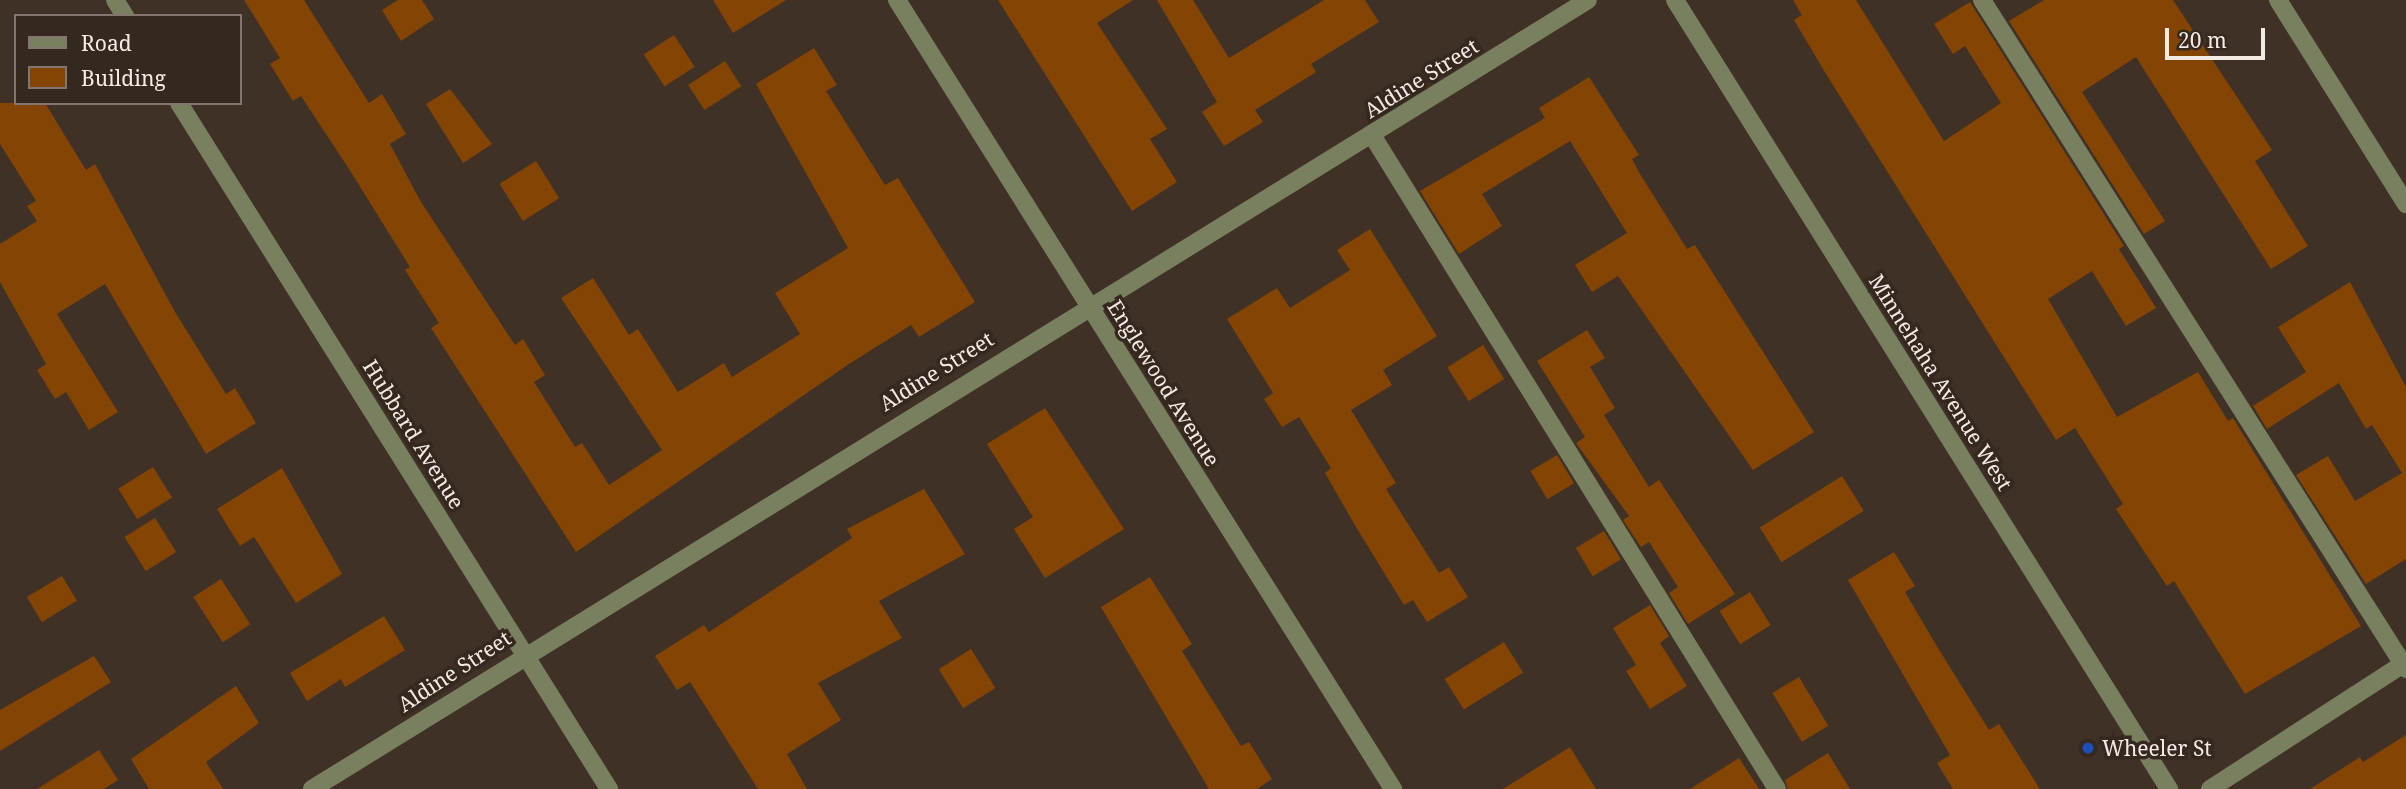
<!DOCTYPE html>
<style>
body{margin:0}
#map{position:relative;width:2406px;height:789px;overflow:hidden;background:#403127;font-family:"Noto Serif",serif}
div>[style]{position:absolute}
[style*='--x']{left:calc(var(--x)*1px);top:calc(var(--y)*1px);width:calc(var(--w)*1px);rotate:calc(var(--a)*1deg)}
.building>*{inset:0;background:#834404;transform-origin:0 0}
.minor>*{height:18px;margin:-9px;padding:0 9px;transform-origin:9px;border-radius:9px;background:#79805f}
.dots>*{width:19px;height:19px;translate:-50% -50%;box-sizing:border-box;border:4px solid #35281e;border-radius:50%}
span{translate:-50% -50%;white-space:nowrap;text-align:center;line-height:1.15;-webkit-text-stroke:7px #35281e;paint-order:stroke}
.street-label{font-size:21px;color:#f5ebe5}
.poi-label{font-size:21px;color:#f5ebe5}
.left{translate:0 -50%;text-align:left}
.legend{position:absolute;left:14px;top:14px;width:228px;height:91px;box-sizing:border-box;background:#35281e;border:2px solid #82766e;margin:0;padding:9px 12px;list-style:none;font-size:21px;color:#f5ebe5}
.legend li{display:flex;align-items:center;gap:14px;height:35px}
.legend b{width:35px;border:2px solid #82766e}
.scale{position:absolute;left:2165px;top:28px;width:100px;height:32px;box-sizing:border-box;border:4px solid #f5ebe5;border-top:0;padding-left:9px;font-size:21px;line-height:24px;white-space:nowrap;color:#f5ebe5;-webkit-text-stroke:5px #35281e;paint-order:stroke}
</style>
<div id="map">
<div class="building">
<div style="clip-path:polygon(244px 0,304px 0,369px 103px,382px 94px,406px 134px,390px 144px,421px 202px,515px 345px,523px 339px,545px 375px,534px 382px,575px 447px,582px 443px,609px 485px,662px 450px,561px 298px,593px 278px,629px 335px,638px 329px,678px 392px,724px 363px,732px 377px,800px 334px,775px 293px,848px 248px,756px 84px,814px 48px,837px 85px,826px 91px,885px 185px,898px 178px,975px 302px,919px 337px,911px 325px,849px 364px,576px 552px,431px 328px,439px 323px,405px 270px,410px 267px,349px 169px,301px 96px,293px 101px,270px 64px,280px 58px)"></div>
<div style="clip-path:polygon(398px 0,422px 0,434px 19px,401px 41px,382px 10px)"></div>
<div style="clip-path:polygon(713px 0,786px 0,733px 33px)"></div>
<div style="clip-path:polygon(998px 0,1133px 0,1097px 23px,1167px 129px,1150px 139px,1177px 182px,1132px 211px)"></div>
<div style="clip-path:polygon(1157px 0,1193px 0,1229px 58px,1324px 0,1365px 0,1379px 22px,1311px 64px,1316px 72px,1255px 110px,1263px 122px,1224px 146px,1202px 112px,1217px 102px)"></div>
<div style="clip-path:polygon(1793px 0,1856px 0,1944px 141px,2001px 103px,1965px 46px,1953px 54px,1934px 24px,1970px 2px,2124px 246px,2119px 249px,2156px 308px,2126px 326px,2092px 271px,2048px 299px,2117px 417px,2198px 372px,2228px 421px,2233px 418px,2361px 626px,2245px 694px,2174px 581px,2167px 586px,2116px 509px,2123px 504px,2075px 428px,2056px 440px,1826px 74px,1794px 20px,1802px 15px)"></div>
<div style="clip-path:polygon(2044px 0,2173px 0,2272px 150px,2255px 161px,2308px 246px,2271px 269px,2136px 57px,2082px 92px,2165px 221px,2144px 234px,2009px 21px)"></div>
<div style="left:674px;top:35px;width:38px;height:36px;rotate:57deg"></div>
<div style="left:725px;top:61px;width:30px;height:44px;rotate:57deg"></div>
<div style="clip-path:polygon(1589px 77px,1639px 155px,1632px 159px,1640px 174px,1687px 249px,1695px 245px,1814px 432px,1753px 470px,1618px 276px,1592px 292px,1575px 265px,1627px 233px,1570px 141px,1482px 194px,1502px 226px,1459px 254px,1420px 191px,1545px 118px,1539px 108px)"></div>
<div style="clip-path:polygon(450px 89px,492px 144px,463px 163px,426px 104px)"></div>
<div style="clip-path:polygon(0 103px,45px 103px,86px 170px,95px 164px,175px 312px,226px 394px,235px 388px,256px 423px,206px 454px,105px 284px,57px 314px,118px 412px,89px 430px,66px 392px,55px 399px,37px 370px,46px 364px,0 282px,0 244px,37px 221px,27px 206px,36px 201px,0 144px)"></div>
<div style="left:536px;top:161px;width:44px;height:43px;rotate:58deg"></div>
<div style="clip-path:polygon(1370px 229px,1437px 336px,1383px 370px,1392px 385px,1351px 410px,1396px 483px,1386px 489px,1439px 573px,1449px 567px,1468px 597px,1427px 622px,1413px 600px,1404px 605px,1356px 527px,1325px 473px,1331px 468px,1299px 417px,1282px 427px,1264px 399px,1273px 393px,1227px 319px,1277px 288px,1290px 308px,1350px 270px,1337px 250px)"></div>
<div style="clip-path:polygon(2350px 282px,2406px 387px,2406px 559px,2366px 584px,2296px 475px,2328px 456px,2355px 501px,2402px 473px,2372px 425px,2366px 429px,2339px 383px,2267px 429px,2253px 406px,2306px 372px,2278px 327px)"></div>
<div style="clip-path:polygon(1587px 330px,1605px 358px,1590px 367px,1615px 408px,1604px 415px,1649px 487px,1659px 480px,1735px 594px,1688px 624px,1669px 593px,1678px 587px,1649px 542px,1641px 547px,1623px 520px,1629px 516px,1576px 443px,1585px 437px,1537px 361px)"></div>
<div style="left:1483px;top:345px;width:40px;height:42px;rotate:58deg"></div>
<div style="clip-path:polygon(1045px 408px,1124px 529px,1045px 578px,1014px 529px,1033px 517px,987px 444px)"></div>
<div style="left:1557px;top:455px;width:33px;height:31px;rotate:59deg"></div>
<div style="left:153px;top:467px;width:36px;height:41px;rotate:58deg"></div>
<div style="clip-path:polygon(282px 468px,342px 574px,296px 603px,254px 537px,240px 546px,217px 509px)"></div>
<div style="left:1842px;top:476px;width:41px;height:97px;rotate:58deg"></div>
<div style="clip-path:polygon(924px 489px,965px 554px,879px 601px,902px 638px,818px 683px,841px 720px,787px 754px,807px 789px,758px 789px,690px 682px,677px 690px,655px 656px,704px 625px,709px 632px,852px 538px,847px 529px)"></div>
<div style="left:155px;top:518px;width:40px;height:36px;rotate:58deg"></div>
<div style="left:1604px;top:531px;width:33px;height:33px;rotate:59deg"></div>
<div style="clip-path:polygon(1894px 552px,1915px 586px,1905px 592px,1938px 648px,1989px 730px,1999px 724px,2040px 789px,1953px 789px,1937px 763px,1950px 755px,1848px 580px)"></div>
<div style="left:62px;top:576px;width:29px;height:41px;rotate:59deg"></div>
<div style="clip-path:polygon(1150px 577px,1192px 644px,1182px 651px,1241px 746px,1249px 742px,1272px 779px,1257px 789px,1209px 789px,1101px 607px)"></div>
<div style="left:221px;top:579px;width:54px;height:33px;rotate:57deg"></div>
<div style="left:1750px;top:592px;width:39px;height:36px;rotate:58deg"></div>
<div style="clip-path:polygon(1650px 605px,1669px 636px,1660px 643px,1687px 686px,1650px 709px,1626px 671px,1636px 665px,1613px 628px)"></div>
<div style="clip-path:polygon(384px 616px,405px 650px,345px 687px,341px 679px,307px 701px,290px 673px)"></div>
<div style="left:1504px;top:642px;width:36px;height:70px;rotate:58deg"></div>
<div style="left:971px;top:649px;width:46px;height:38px;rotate:58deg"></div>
<div style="clip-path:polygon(94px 656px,111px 682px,0 751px,0 710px)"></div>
<div style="left:1799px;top:677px;width:57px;height:31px;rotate:59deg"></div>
<div style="clip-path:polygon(236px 686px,259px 723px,206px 762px,223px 789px,149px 789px,131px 759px)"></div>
<div style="clip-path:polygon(2406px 735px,2406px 789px,2310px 789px,2360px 757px,2363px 762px)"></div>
<div style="clip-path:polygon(1570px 747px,1596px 789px,1503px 789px)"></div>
<div style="clip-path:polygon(99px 750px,118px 780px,104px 789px,37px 789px)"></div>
<div style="clip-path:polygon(1828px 753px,1850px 789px,1788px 789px,1785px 780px)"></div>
<div style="clip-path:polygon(1739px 758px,1759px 789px,1690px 789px)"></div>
</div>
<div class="minor">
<div style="--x:115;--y:0;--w:19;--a:58"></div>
<div style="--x:897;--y:0;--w:932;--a:57.84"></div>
<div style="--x:1675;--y:0;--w:931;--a:57.95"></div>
<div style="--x:1982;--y:0;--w:792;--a:57.63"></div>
<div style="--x:2278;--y:0;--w:241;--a:57.9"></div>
<div style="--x:179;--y:103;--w:810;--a:57.92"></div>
<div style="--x:1372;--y:135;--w:769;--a:58.23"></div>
<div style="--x:312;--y:789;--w:1500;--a:-31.73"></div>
<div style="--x:2210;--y:789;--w:234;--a:-32.9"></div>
</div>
<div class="dots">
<div style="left:2088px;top:748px;background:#1a4fb4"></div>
</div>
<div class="street-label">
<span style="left:1421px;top:78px;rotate:-32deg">Aldine Street</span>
<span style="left:936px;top:371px;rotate:-32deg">Aldine Street</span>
<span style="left:1941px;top:382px;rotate:58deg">Minnehaha Avenue West</span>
<span style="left:1164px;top:383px;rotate:58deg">Englewood Avenue</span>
<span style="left:414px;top:434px;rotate:58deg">Hubbard Avenue</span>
<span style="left:454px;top:671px;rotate:-33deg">Aldine Street</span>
</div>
<div class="poi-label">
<span class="left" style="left:2102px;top:748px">Wheeler St</span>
</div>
<ul class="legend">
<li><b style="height:9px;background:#79805f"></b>Road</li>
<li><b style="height:19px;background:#834404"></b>Building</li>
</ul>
<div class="scale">20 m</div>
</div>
